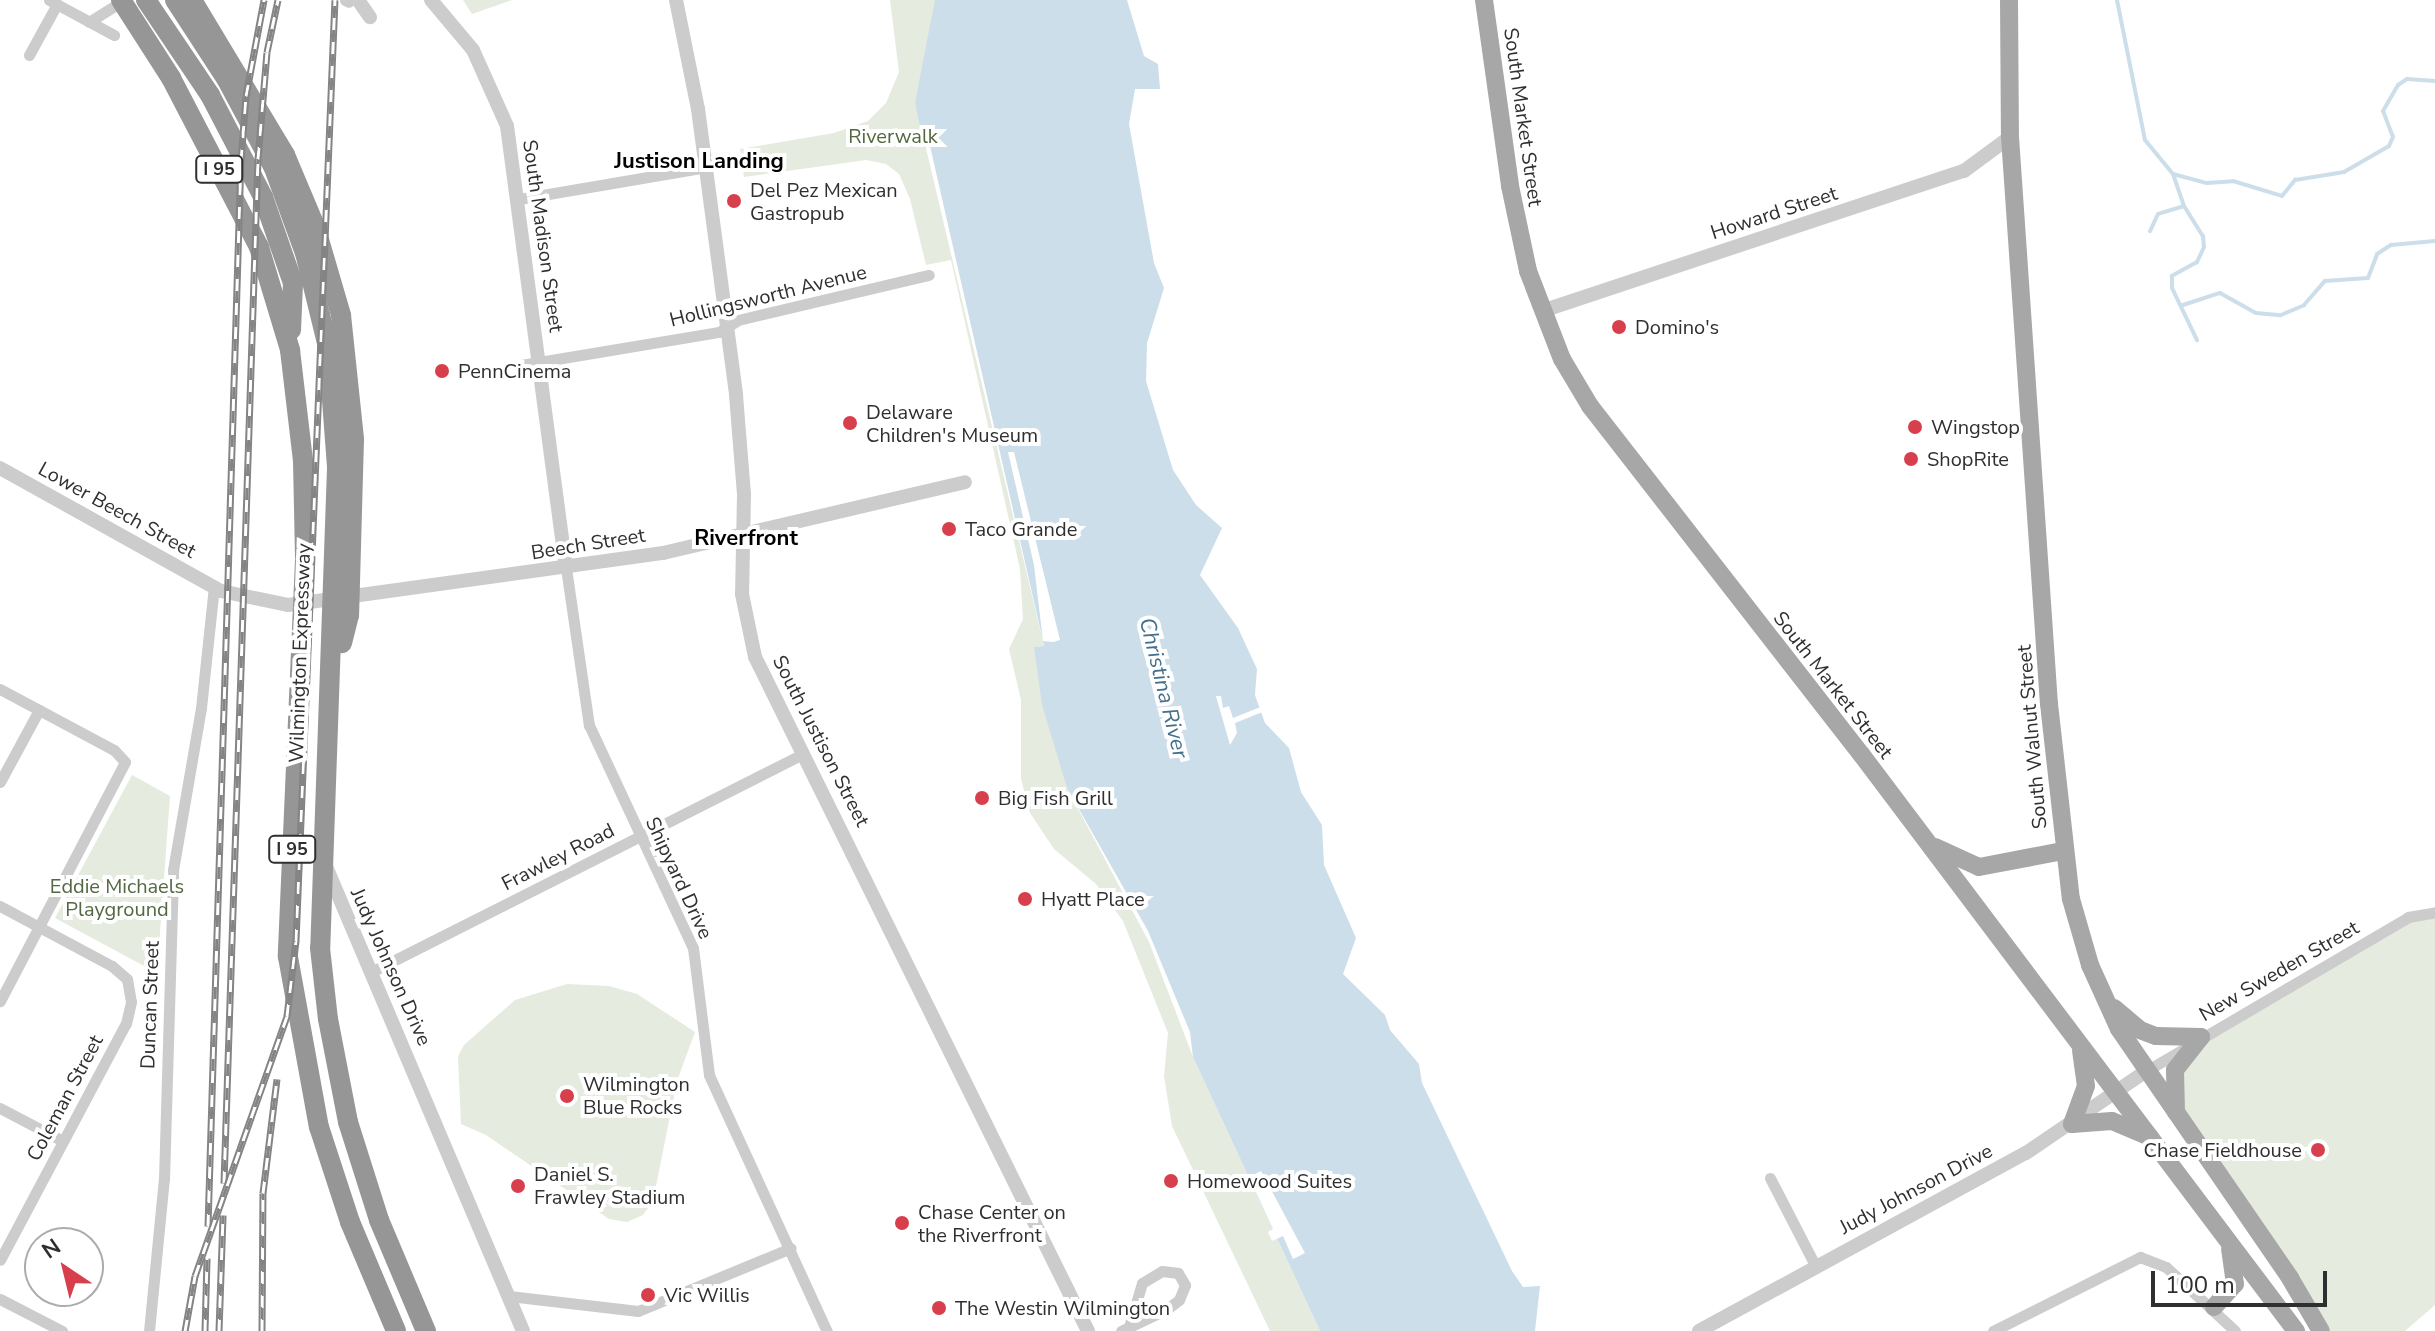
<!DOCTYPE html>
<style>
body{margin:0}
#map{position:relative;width:2435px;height:1331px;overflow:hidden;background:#fff;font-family:"Nunito Sans",sans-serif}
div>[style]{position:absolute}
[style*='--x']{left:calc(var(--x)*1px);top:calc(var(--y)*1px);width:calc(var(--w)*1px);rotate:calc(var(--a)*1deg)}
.green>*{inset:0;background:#e5ebde}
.water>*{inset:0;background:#ccdeea}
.pier>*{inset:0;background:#fff}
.stream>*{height:4px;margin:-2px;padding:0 2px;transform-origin:2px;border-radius:2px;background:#ccdeea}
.minor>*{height:11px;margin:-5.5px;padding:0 5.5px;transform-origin:5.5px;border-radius:5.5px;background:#ccc}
.tertiary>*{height:14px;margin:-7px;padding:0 7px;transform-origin:7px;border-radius:7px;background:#ccc}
.primary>*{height:18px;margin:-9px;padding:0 9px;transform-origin:9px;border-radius:9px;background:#a7a7a7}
.motorway>*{height:20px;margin:-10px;padding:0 10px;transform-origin:10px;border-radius:10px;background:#969696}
.rail>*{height:7px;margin-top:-3.5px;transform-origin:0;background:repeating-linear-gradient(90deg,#fff 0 12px,#848484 0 24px);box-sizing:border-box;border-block:2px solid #848484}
.dots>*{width:22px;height:22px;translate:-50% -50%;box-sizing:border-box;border:4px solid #fff;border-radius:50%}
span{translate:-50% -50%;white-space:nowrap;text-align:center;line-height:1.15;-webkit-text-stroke:8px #fff;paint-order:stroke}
.shield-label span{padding:2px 6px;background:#fff;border:2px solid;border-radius:6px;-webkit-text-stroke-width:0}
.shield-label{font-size:18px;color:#2f2f2f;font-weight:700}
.street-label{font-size:20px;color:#2f2f2f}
.park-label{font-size:20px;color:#536840}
.poi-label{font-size:20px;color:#2f2f2f}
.left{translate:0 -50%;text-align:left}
.right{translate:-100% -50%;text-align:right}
.neighbourhood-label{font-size:22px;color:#000;font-weight:700}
.water-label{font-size:22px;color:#43708c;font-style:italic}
.north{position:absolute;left:24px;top:1227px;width:80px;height:80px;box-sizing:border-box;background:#fff;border:2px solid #acacac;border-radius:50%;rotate:325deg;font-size:22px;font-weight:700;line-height:32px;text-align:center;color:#2f2f2f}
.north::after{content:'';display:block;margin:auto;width:28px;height:36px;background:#d83f4c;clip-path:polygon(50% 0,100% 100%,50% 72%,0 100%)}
.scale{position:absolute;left:2151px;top:1271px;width:176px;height:36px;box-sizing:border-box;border:4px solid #2f2f2f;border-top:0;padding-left:10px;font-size:24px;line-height:28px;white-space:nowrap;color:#2f2f2f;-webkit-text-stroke:6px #fff;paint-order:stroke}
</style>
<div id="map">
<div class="green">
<div style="clip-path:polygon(463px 0,512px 0,472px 14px)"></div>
<div style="clip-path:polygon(890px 0,936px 0,915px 102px,1044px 646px,1034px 647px,1067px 788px,1149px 942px,1193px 1057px,1320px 1331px,1270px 1331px,1172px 1126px,1164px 1076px,1168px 1033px,1123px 921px,1096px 884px,1054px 849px,1030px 813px,1021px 779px,1021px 700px,1009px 649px,1023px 619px,1020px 569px,951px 260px,926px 265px,910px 199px,899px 174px,886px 164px,866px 160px,744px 177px,740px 149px,834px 133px,868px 121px,886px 103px,899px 72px)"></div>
<div style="clip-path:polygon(132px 775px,170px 796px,157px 973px,55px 918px)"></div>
<div style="clip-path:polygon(2435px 912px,2435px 1305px,2405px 1331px,2319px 1331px,2174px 1100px,2186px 1051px,2408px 917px)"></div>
<div style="clip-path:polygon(567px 984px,609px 986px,637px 994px,695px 1032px,677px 1081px,653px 1201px,643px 1215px,627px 1222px,609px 1219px,486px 1135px,461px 1124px,458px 1056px,464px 1045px,515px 1000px)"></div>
</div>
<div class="water">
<div style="clip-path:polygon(935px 0,1127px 0,1144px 56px,1158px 64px,1160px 89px,1135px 89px,1129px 124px,1154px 263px,1164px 288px,1147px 343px,1146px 381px,1173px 470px,1196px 505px,1222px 528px,1200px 575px,1238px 628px,1257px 669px,1255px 695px,1265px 723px,1289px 748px,1301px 792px,1322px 825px,1324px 865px,1356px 938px,1343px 974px,1385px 1015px,1390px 1030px,1419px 1064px,1422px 1083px,1512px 1271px,1523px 1287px,1540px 1286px,1535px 1331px,1320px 1331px,1193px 1057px,1190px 1032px,1148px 931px,1067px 788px,1042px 705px,1034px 647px,1044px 646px,1043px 641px,930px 146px,924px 148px,915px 102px)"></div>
</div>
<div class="pier">
<div style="clip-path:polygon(1008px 452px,1014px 452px,1060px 640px,1053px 642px,1043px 641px,1034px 565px)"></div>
<div style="clip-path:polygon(1216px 696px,1221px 696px,1223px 708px,1229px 706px,1233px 718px,1263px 706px,1265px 711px,1235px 723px,1237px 733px,1230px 745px)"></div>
<div style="clip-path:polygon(1261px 1171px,1305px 1253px,1293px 1259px,1283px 1236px,1272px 1241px,1268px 1232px,1273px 1229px,1249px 1177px)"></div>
</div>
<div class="stream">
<div style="--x:2117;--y:0;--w:143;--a:78.7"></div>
<div style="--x:2145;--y:140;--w:44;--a:50.5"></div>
<div style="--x:2173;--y:174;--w:34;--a:71"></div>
<div style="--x:2184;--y:206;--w:27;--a:163"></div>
<div style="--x:2158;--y:214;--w:19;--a:115"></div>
<div style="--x:2173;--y:174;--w:35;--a:15"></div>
<div style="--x:2207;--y:183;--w:26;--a:-4"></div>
<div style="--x:2233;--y:181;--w:51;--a:17"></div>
<div style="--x:2282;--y:196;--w:21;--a:-51"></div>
<div style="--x:2295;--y:180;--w:50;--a:-9.3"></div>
<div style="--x:2344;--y:172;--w:52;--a:-30"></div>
<div style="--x:2389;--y:146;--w:10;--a:-66"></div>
<div style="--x:2393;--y:137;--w:28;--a:-111"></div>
<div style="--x:2383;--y:111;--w:30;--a:-60"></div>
<div style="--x:2398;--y:85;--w:11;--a:-34"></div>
<div style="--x:2407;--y:79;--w:28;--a:4"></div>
<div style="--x:2184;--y:206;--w:36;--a:58"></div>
<div style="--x:2203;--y:236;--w:11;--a:85"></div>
<div style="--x:2204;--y:247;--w:17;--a:115"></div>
<div style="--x:2197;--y:262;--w:29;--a:151"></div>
<div style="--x:2172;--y:276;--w:12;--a:90"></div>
<div style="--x:2172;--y:288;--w:58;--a:64.3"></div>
<div style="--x:2183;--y:305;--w:39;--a:-18"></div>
<div style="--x:2220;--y:293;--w:41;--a:29.1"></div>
<div style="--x:2256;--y:313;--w:25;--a:5"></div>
<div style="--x:2281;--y:315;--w:25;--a:-23"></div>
<div style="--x:2304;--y:305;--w:32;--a:-49"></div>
<div style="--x:2325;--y:281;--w:43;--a:-4"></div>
<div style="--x:2368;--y:278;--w:26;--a:-69"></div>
<div style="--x:2377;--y:254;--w:17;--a:-33"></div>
<div style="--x:2391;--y:245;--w:44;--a:-5.2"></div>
</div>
<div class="minor">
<div style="--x:49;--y:0;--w:74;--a:28.3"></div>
<div style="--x:345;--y:0;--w:4;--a:27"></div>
<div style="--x:89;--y:22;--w:41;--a:-32.2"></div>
<div style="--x:29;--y:55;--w:58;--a:-61.2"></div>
<div style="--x:519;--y:199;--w:190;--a:-9.7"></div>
<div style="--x:521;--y:365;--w:201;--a:-9.5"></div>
<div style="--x:719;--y:332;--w:22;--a:-32"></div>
<div style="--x:738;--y:320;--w:196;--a:-13.3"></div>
<div style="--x:566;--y:568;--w:159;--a:81.7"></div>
<div style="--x:589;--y:725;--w:246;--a:65"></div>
<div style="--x:693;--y:948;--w:128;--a:82.8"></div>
<div style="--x:709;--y:1075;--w:282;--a:65.3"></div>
<div style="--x:0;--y:689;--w:129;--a:28.2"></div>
<div style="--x:114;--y:750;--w:16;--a:47"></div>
<div style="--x:125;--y:762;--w:270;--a:117.6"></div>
<div style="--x:0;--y:782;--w:82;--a:-61.6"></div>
<div style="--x:0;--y:906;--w:127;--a:28.2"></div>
<div style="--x:112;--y:966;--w:20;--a:41"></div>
<div style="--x:127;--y:979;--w:23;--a:80"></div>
<div style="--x:131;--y:1002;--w:22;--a:103"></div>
<div style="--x:126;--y:1023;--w:268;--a:118"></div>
<div style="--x:373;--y:971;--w:482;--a:-26.8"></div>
<div style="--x:2146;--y:1071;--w:304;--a:-30.4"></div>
<div style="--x:2408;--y:917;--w:27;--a:-10"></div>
<div style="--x:0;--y:1108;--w:69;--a:27.7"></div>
<div style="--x:1770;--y:1178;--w:98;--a:62.7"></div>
<div style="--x:509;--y:1296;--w:130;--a:6.6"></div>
<div style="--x:638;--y:1311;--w:165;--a:-22.4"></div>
<div style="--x:0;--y:1299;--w:70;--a:27.3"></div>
<div style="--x:149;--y:1331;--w:153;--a:-84.4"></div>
<div style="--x:164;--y:1179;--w:309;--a:-88.3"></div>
<div style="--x:173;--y:870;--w:164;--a:-80.2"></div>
<div style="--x:201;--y:708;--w:122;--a:-83.9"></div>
<div style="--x:1121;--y:1331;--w:51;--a:-25.6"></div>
<div style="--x:1167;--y:1309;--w:15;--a:-37"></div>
<div style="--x:1179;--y:1300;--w:16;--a:-68"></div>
<div style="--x:1185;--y:1285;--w:14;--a:-120"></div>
<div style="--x:1178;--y:1273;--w:16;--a:-173"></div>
<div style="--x:1162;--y:1271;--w:23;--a:149"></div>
<div style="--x:1142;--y:1283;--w:46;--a:106.5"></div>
<div style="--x:1993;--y:1331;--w:165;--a:-26.7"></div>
<div style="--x:2140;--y:1257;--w:28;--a:21"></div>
<div style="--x:2166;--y:1267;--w:94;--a:42.8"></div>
</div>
<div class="tertiary">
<div style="--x:358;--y:0;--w:21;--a:55"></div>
<div style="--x:431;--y:0;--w:65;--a:50"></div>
<div style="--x:473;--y:50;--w:83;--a:65.9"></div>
<div style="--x:507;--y:126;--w:446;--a:82.4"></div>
<div style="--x:676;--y:0;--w:111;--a:78.6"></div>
<div style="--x:698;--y:109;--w:289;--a:82.4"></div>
<div style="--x:736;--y:395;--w:99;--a:85.4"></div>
<div style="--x:744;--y:494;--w:100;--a:91.1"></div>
<div style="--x:742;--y:594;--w:64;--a:78.3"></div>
<div style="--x:755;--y:657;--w:752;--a:63.71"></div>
<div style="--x:1542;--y:311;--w:445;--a:-18.4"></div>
<div style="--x:1964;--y:171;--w:57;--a:-36.5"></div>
<div style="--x:0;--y:468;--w:253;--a:29.1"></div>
<div style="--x:221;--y:591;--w:68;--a:11.8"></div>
<div style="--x:288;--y:605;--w:379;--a:-7.9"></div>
<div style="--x:663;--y:553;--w:310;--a:-13.2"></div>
<div style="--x:325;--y:864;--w:507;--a:67.02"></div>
<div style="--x:1699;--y:1331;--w:372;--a:-28.6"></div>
<div style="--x:2026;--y:1153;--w:145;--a:-34.3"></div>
</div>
<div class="primary">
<div style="--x:1484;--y:0;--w:188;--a:82"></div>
<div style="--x:1510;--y:186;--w:87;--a:78"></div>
<div style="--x:1528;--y:271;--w:94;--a:68.9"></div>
<div style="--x:1562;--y:359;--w:55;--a:59.2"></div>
<div style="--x:1590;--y:406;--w:441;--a:52.1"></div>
<div style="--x:1861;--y:754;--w:723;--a:52.99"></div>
<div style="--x:2009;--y:0;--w:137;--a:89.6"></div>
<div style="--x:2010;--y:137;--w:568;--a:86.07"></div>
<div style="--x:2049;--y:704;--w:196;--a:83.6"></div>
<div style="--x:2071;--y:899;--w:69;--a:73.9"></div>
<div style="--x:2090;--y:965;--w:70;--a:65.6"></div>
<div style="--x:2119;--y:1029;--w:302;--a:55.5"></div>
<div style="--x:2290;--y:1278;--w:61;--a:59.7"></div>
<div style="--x:1935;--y:847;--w:48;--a:24.4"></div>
<div style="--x:1979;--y:867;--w:86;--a:-10.8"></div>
<div style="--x:2114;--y:1008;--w:34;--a:40"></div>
<div style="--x:2140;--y:1030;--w:17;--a:21"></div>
<div style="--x:2156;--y:1036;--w:45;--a:1.3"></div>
<div style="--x:2176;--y:1112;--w:42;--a:-91.4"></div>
<div style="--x:2175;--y:1070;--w:42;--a:-51.8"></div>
<div style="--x:2072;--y:1124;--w:40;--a:-69.8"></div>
<div style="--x:2086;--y:1086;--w:36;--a:-98"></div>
<div style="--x:2072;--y:1124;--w:40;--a:-4.3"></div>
<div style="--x:2112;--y:1121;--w:41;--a:22.8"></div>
<div style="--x:2214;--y:1307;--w:31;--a:-48"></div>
<div style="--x:2235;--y:1284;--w:35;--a:-98"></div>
</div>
<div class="motorway">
<div style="--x:121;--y:0;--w:93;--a:57.3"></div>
<div style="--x:171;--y:78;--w:191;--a:62.5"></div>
<div style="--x:259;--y:247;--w:108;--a:73.2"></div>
<div style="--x:290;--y:350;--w:112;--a:83.3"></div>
<div style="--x:303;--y:461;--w:99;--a:88.8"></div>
<div style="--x:305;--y:560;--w:397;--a:92.5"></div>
<div style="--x:288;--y:957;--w:173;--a:79.7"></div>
<div style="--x:319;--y:1127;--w:100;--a:71.9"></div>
<div style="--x:350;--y:1222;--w:118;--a:67.1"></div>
<div style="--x:146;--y:0;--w:115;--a:56"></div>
<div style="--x:210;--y:95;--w:115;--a:62.5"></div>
<div style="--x:263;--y:197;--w:91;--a:70.8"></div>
<div style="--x:293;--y:283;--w:47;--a:92.4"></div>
<div style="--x:175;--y:0;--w:95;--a:57"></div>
<div style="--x:227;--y:80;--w:100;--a:61.9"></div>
<div style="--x:274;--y:168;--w:90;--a:70"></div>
<div style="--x:305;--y:253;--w:97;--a:76.3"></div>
<div style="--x:328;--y:347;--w:121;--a:85.7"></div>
<div style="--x:337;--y:468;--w:480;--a:92"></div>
<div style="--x:320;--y:948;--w:71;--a:83.6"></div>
<div style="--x:328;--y:1019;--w:105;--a:79"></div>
<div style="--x:348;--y:1122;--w:103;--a:72.4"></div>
<div style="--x:379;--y:1220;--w:121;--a:67.1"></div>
<div style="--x:192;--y:0;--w:181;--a:59"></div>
<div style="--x:285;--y:155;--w:77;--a:67.1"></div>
<div style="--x:315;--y:226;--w:93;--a:73.7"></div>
<div style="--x:341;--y:315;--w:125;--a:84"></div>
<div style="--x:354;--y:439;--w:176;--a:91.6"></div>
<div style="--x:349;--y:615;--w:29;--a:104"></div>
</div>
<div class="rail">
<div style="--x:224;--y:1183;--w:1025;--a:-88.1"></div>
<div style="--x:258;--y:159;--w:107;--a:-85.2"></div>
<div style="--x:267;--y:52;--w:53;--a:-78.1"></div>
<div style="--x:208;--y:1226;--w:1066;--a:-88.23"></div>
<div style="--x:241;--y:161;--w:65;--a:-85.6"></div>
<div style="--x:246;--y:96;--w:98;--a:-79.4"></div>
<div style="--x:185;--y:1331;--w:56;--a:-79.7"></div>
<div style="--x:195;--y:1276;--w:276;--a:-70.5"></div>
<div style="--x:287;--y:1016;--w:76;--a:-83.2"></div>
<div style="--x:296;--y:941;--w:942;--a:-87.63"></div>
<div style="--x:205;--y:1331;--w:73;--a:-88.4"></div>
<div style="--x:219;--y:1331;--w:116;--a:-88"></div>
<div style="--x:262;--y:1331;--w:138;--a:-89.6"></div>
<div style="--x:263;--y:1193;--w:115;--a:-83"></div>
</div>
<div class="dots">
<div style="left:734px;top:201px;background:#d83f4c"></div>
<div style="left:1619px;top:327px;background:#d83f4c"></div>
<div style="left:442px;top:371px;background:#d83f4c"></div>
<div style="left:850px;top:423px;background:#d83f4c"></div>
<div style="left:1915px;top:427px;background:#d83f4c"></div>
<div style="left:1911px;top:459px;background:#d83f4c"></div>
<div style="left:949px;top:529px;background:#d83f4c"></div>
<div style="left:982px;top:798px;background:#d83f4c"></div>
<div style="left:1025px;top:899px;background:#d83f4c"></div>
<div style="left:567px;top:1096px;background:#d83f4c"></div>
<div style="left:2318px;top:1150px;background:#d83f4c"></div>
<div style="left:1171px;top:1181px;background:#d83f4c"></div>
<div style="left:518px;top:1186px;background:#d83f4c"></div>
<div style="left:902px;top:1223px;background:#d83f4c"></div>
<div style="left:648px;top:1295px;background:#d83f4c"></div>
<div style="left:939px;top:1308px;background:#d83f4c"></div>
</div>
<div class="shield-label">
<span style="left:219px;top:169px">I 95</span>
<span style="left:292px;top:849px">I 95</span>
</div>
<div class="street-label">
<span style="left:1523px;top:117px;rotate:82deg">South Market Street</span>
<span style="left:1774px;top:213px;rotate:-18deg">Howard Street</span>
<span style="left:543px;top:236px;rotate:82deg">South Madison Street</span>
<span style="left:768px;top:296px;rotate:-14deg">Hollingsworth Avenue</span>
<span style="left:117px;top:510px;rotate:29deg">Lower Beech Street</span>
<span style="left:588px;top:544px;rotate:-9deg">Beech Street</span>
<span style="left:300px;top:653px;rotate:-88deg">Wilmington Expressway</span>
<span style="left:1833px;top:685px;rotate:52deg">South Market Street</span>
<span style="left:2032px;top:737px;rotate:-95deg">South Walnut Street</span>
<span style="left:821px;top:741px;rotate:63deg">South Justison Street</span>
<span style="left:558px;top:857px;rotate:-27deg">Frawley Road</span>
<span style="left:679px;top:878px;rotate:65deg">Shipyard Drive</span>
<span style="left:391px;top:967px;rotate:66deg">Judy Johnson Drive</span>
<span style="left:2279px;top:971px;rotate:-30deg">New Sweden Street</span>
<span style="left:150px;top:1005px;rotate:-88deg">Duncan Street</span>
<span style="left:65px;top:1098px;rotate:-62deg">Coleman Street</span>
<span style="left:1916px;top:1189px;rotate:-28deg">Judy Johnson Drive</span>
</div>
<div class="park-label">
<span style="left:893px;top:136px">Riverwalk</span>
<span style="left:117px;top:898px">Eddie Michaels<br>Playground</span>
</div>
<div class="poi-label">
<span class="left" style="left:750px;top:202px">Del Pez Mexican<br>Gastropub</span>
<span class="left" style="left:1635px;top:327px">Domino's</span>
<span class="left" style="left:458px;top:371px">PennCinema</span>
<span class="left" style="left:866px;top:424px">Delaware<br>Children's Museum</span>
<span class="left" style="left:1931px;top:427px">Wingstop</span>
<span class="left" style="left:1927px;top:459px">ShopRite</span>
<span class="left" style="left:965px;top:529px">Taco Grande</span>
<span class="left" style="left:998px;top:798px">Big Fish Grill</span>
<span class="left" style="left:1041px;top:899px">Hyatt Place</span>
<span class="left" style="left:583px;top:1096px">Wilmington<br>Blue Rocks</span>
<span class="right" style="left:2302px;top:1150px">Chase Fieldhouse</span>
<span class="left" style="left:534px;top:1186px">Daniel S.<br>Frawley Stadium</span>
<span class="left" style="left:1187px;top:1181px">Homewood Suites</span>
<span class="left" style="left:918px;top:1224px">Chase Center on<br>the Riverfront</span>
<span class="left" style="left:664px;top:1295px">Vic Willis</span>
<span class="left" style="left:955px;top:1308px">The Westin Wilmington</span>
</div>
<div class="neighbourhood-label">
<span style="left:699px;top:162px">Justison Landing</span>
<span style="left:746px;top:539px">Riverfront</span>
</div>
<div class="water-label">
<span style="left:1163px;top:688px;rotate:76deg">Christina River</span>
</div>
<div class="north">N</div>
<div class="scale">100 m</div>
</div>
